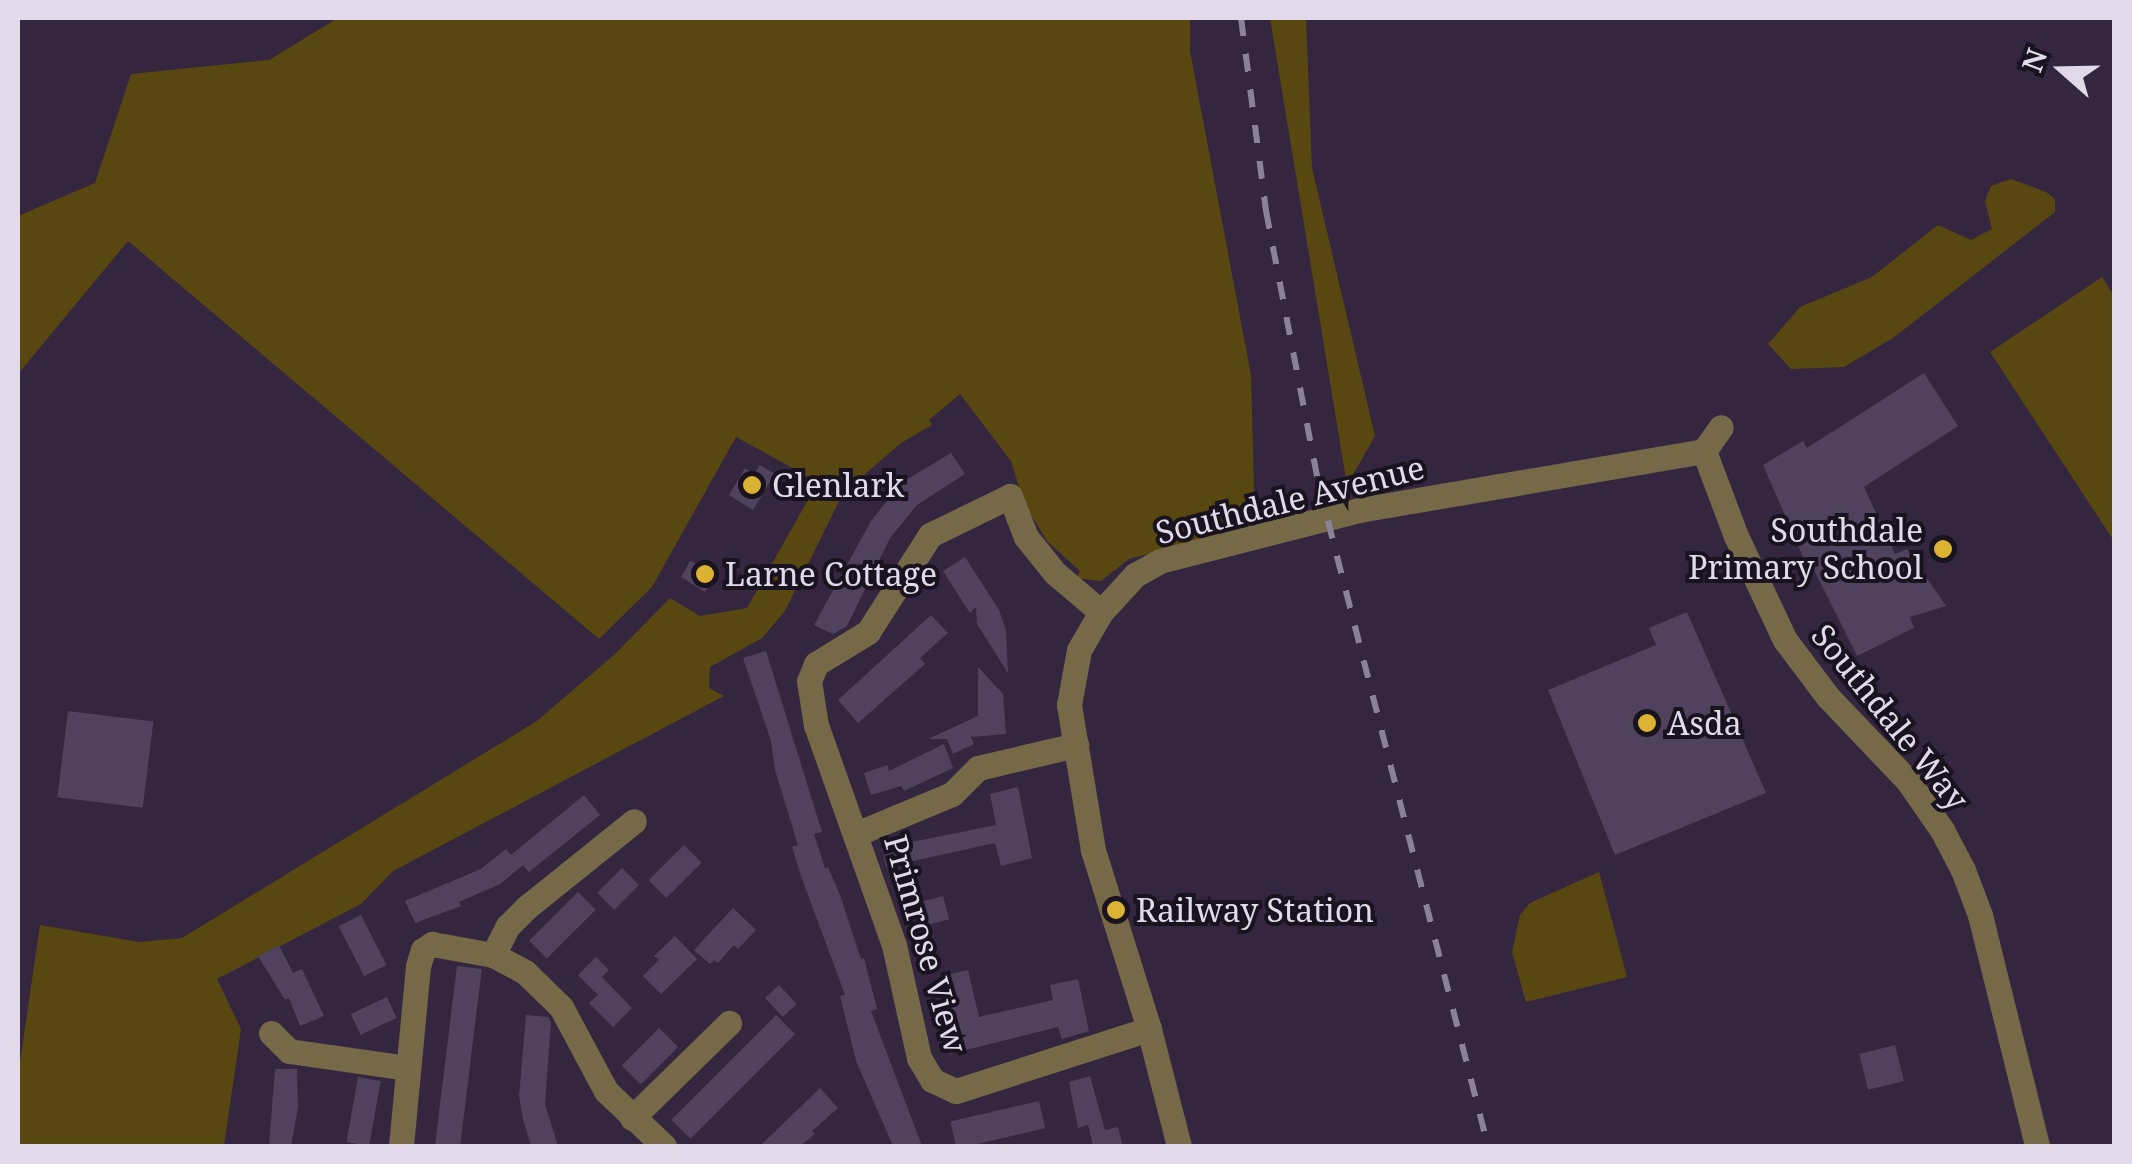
<!DOCTYPE html>
<style>
body{margin:0}
#map{position:relative;width:2132px;height:1164px;overflow:hidden;background:#34263f;font-family:"Noto Serif",serif}
div>[style]{position:absolute}
[style*='--x']{left:calc(var(--x)*1px);top:calc(var(--y)*1px);width:calc(var(--w)*1px);rotate:calc(var(--a)*1deg)}
.green>*{inset:0;background:#594711}
.building>*{inset:0;background:#50425c;transform-origin:0 0}
.minor>*{height:25px;margin:-12.5px;padding:0 12.5px;transform-origin:12.5px;border-radius:12.5px;background:#766947}
.rail>*{height:6px;margin-top:-3px;transform-origin:0;background:repeating-linear-gradient(90deg,#8c8196 0 18px,transparent 0 36px)}
.dots>*{width:28px;height:28px;translate:-50% -50%;box-sizing:border-box;border:5px solid #18131e;border-radius:50%}
span{translate:-50% -50%;white-space:nowrap;text-align:center;line-height:1.15;-webkit-text-stroke:8px #18131e;paint-order:stroke}
.poi-label{font-size:32px;color:#e2daea}
.left{translate:0 -50%;text-align:left}
.right{translate:-100% -50%;text-align:right}
.street-label{font-size:32px;color:#e2daea}
.frame{position:absolute;inset:0;border:20px solid #e2daea;pointer-events:none}
.north{position:absolute;left:2012px;top:20px;width:100px;height:100px;-webkit-text-stroke:8px #18131e;paint-order:stroke;rotate:290deg;font-size:28px;font-weight:700;line-height:40px;text-align:center;color:#e2daea}
.north::after{content:'';display:block;margin:auto;width:35px;height:45px;background:#e2daea;clip-path:polygon(50% 0,100% 100%,50% 72%,0 100%)}
</style>
<div id="map">
<div class="green">
<div style="clip-path:polygon(338px 18px,1190px 18px,1190px 51px,1251px 375px,1255px 526px,1129px 559px,1101px 581px,1076px 578px,1080px 571px,1047px 541px,1024px 503px,1011px 461px,960px 394px,929px 420px,932px 425px,901px 443px,843px 493px,785px 611px,762px 638px,710px 667px,709px 688px,724px 696px,393px 871px,361px 904px,217px 979px,241px 1029px,224px 1146px,18px 1146px,18px 1076px,40px 925px,139px 942px,182px 938px,537px 721px,614px 655px,670px 598px,700px 616px,747px 608px,818px 482px,736px 437px,652px 587px,599px 639px,128px 241px,18px 374px,18px 216px,95px 183px,131px 74px,269px 60px)"></div>
<div style="clip-path:polygon(1270px 18px,1306px 18px,1312px 168px,1375px 436px,1347px 485px)"></div>
<div style="clip-path:polygon(2011px 179px,2046px 192px,2055px 199px,2055px 212px,1893px 338px,1844px 367px,1791px 369px,1768px 344px,1800px 307px,1872px 277px,1938px 225px,1971px 240px,1992px 229px,1985px 201px,1991px 186px)"></div>
<div style="clip-path:polygon(2102px 277px,2114px 296px,2114px 541px,1990px 352px)"></div>
<div style="clip-path:polygon(1599px 872px,1627px 977px,1526px 1002px,1512px 952px,1520px 915px,1530px 903px)"></div>
</div>
<div class="building">
<div style="clip-path:polygon(1924px 373px,1958px 426px,1864px 487px,1895px 554px,1907px 549px,1946px 606px,1910px 617px,1914px 628px,1857px 656px,1812px 566px,1808px 568px,1763px 465px,1803px 441px,1807px 448px)"></div>
<div style="clip-path:polygon(951px 453px,965px 474px,917px 505px,890px 538px,847px 626px,833px 634px,814px 625px,871px 521px,901px 483px)"></div>
<div style="clip-path:polygon(760px 465px,775px 474px,753px 510px,729px 495px,745px 468px,754px 474px)"></div>
<div style="clip-path:polygon(965px 557px,999px 610px,1006px 630px,1008px 673px,977px 624px,976px 607px,970px 613px,943px 571px)"></div>
<div style="clip-path:polygon(690px 561px,717px 571px,705px 592px,681px 577px)"></div>
<div style="clip-path:polygon(1687px 612px,1766px 793px,1615px 855px,1548px 690px,1656px 645px,1649px 628px)"></div>
<div style="clip-path:polygon(931px 615px,948px 633px,920px 658px,925px 664px,858px 723px,838px 700px)"></div>
<div style="clip-path:polygon(766px 651px,822px 832px,814px 834px,825px 868px,828px 867px,840px 895px,861px 959px,864px 958px,877px 1009px,871px 1011px,922px 1146px,893px 1146px,856px 1061px,840px 996px,845px 995px,801px 876px,792px 847px,798px 845px,775px 770px,771px 741px,743px 658px)"></div>
<div style="clip-path:polygon(978px 667px,1003px 694px,1006px 734px,971px 737px,974px 744px,953px 754px,947px 739px,928px 739px,978px 716px)"></div>
<div style="left:68px;top:711px;width:86px;height:87px;rotate:7deg"></div>
<div style="clip-path:polygon(944px 744px,953px 768px,904px 791px,901px 786px,871px 795px,864px 773px,888px 765px,889px 771px)"></div>
<div style="clip-path:polygon(1018px 787px,1032px 858px,1001px 866px,995px 843px,886px 867px,882px 848px,996px 825px,990px 794px)"></div>
<div style="clip-path:polygon(584px 795px,600px 815px,529px 872px,523px 865px,500px 884px,459px 902px,461px 906px,415px 923px,405px 901px,481px 869px,506px 849px,511px 855px)"></div>
<div style="left:684px;top:845px;width:25px;height:50px;rotate:45deg"></div>
<div style="left:622px;top:868px;width:24px;height:35px;rotate:45deg"></div>
<div style="left:578px;top:892px;width:25px;height:69px;rotate:45deg"></div>
<div style="left:943px;top:896px;width:24px;height:29px;rotate:75deg"></div>
<div style="clip-path:polygon(733px 908px,756px 930px,738px 949px,734px 945px,718px 963px,714px 960px,710px 964px,694px 950px)"></div>
<div style="left:361px;top:915px;width:56px;height:25px;rotate:63deg"></div>
<div style="clip-path:polygon(675px 936px,697px 959px,661px 994px,643px 976px,659px 960px,654px 956px)"></div>
<div style="clip-path:polygon(279px 945px,293px 973px,302px 969px,324px 1016px,300px 1026px,289px 998px,285px 1000px,258px 956px)"></div>
<div style="clip-path:polygon(596px 957px,609px 970px,602px 977px,632px 1008px,613px 1027px,589px 1003px,598px 995px,578px 975px)"></div>
<div style="left:457px;top:966px;width:25px;height:181px;rotate:7deg"></div>
<div style="clip-path:polygon(968px 970px,979px 1017px,1053px 1000px,1050px 985px,1078px 979px,1089px 1031px,1062px 1039px,1058px 1027px,950px 1054px,944px 1028px,953px 1025px,942px 976px)"></div>
<div style="left:779px;top:985px;width:26px;height:19px;rotate:47deg"></div>
<div style="left:387px;top:997px;width:23px;height:40px;rotate:65deg"></div>
<div style="clip-path:polygon(526px 1015px,548px 1017px,551px 1022px,545px 1104px,558px 1146px,531px 1146px,523px 1119px,519px 1096px)"></div>
<div style="left:776px;top:1015px;width:27px;height:148px;rotate:45deg"></div>
<div style="left:659px;top:1028px;width:27px;height:53px;rotate:45deg"></div>
<div style="left:1895px;top:1045px;width:37px;height:37px;rotate:76deg"></div>
<div style="clip-path:polygon(275px 1069px,297px 1069px,298px 1108px,291px 1146px,269px 1146px)"></div>
<div style="clip-path:polygon(1090px 1076px,1105px 1130px,1118px 1127px,1123px 1146px,1093px 1146px,1088px 1125px,1078px 1128px,1069px 1082px)"></div>
<div style="left:358px;top:1077px;width:23px;height:66px;rotate:10deg"></div>
<div style="clip-path:polygon(820px 1088px,838px 1108px,812px 1131px,815px 1134px,800px 1146px,760px 1146px)"></div>
<div style="left:1039px;top:1101px;width:28px;height:91px;rotate:77deg"></div>
</div>
<div class="minor">
<div style="--x:1704;--y:451;--w:91;--a:69.4"></div>
<div style="--x:1736;--y:536;--w:115;--a:64.8"></div>
<div style="--x:1785;--y:640;--w:71;--a:53"></div>
<div style="--x:1828;--y:697;--w:116;--a:46.4"></div>
<div style="--x:1908;--y:781;--w:60;--a:55.2"></div>
<div style="--x:1942;--y:830;--w:45;--a:62.3"></div>
<div style="--x:1963;--y:870;--w:48;--a:69.3"></div>
<div style="--x:1980;--y:915;--w:238;--a:76.1"></div>
<div style="--x:1704;--y:451;--w:29;--a:-55"></div>
<div style="--x:1101;--y:612;--w:60;--a:-139.7"></div>
<div style="--x:1055;--y:573;--w:46;--a:-128.9"></div>
<div style="--x:1026;--y:537;--w:44;--a:-111.3"></div>
<div style="--x:1010;--y:496;--w:89;--a:154"></div>
<div style="--x:930;--y:535;--w:115;--a:122.6"></div>
<div style="--x:868;--y:632;--w:61;--a:148.4"></div>
<div style="--x:816;--y:664;--w:18;--a:112"></div>
<div style="--x:809;--y:681;--w:45;--a:81"></div>
<div style="--x:816;--y:725;--w:233;--a:70.5"></div>
<div style="--x:894;--y:945;--w:116;--a:77.5"></div>
<div style="--x:919;--y:1058;--w:26;--a:59"></div>
<div style="--x:932;--y:1080;--w:26;--a:25"></div>
<div style="--x:956;--y:1091;--w:203;--a:-17.8"></div>
<div style="--x:856;--y:834;--w:104;--a:-22.6"></div>
<div style="--x:952;--y:794;--w:37;--a:-45"></div>
<div style="--x:978;--y:768;--w:101;--a:-13.2"></div>
<div style="--x:493;--y:955;--w:33;--a:-63"></div>
<div style="--x:508;--y:926;--w:27;--a:-45"></div>
<div style="--x:527;--y:907;--w:137;--a:-38.8"></div>
<div style="--x:271;--y:1033;--w:25;--a:45"></div>
<div style="--x:289;--y:1051;--w:119;--a:8.2"></div>
<div style="--x:632;--y:1118;--w:136;--a:-44.4"></div>
<div style="--x:401;--y:1146;--w:181;--a:-84.6"></div>
<div style="--x:418;--y:966;--w:17;--a:-73"></div>
<div style="--x:423;--y:950;--w:11;--a:-34"></div>
<div style="--x:432;--y:944;--w:62;--a:10.2"></div>
<div style="--x:493;--y:955;--w:36;--a:28"></div>
<div style="--x:525;--y:972;--w:50;--a:44.2"></div>
<div style="--x:561;--y:1007;--w:95;--a:61.8"></div>
<div style="--x:606;--y:1091;--w:80;--a:43.5"></div>
<div style="--x:1179;--y:1146;--w:121;--a:-104.4"></div>
<div style="--x:1149;--y:1029;--w:188;--a:-107.4"></div>
<div style="--x:1093;--y:850;--w:147;--a:-99.4"></div>
<div style="--x:1069;--y:705;--w:56;--a:-79.7"></div>
<div style="--x:1079;--y:650;--w:44;--a:-59.9"></div>
<div style="--x:1101;--y:612;--w:50;--a:-47.4"></div>
<div style="--x:1135;--y:575;--w:29;--a:-29"></div>
<div style="--x:1160;--y:561;--w:205;--a:-14.4"></div>
<div style="--x:1359;--y:510;--w:350;--a:-9.7"></div>
</div>
<div class="rail">
<div style="--x:1241;--y:18;--w:195;--a:82.6"></div>
<div style="--x:1266;--y:211;--w:280;--a:79.1"></div>
<div style="--x:1319;--y:486;--w:681;--a:75.64"></div>
</div>
<div class="dots">
<div style="left:752px;top:485px;background:#dcb233"></div>
<div style="left:1943px;top:549px;background:#dcb233"></div>
<div style="left:705px;top:574px;background:#dcb233"></div>
<div style="left:1647px;top:723px;background:#dcb233"></div>
<div style="left:1116px;top:910px;background:#dcb233"></div>
</div>
<div class="poi-label">
<span class="left" style="left:772px;top:485px">Glenlark</span>
<span class="right" style="left:1923px;top:549px">Southdale<br>Primary School</span>
<span class="left" style="left:725px;top:574px">Larne Cottage</span>
<span class="left" style="left:1667px;top:723px">Asda</span>
<span class="left" style="left:1136px;top:910px">Railway Station</span>
</div>
<div class="street-label">
<span style="left:1290px;top:500px;rotate:-14deg">Southdale Avenue</span>
<span style="left:1890px;top:717px;rotate:51deg">Southdale Way</span>
<span style="left:926px;top:944px;rotate:74deg">Primrose View</span>
</div>
<div class="frame"></div>
<div class="north">N</div>
</div>
